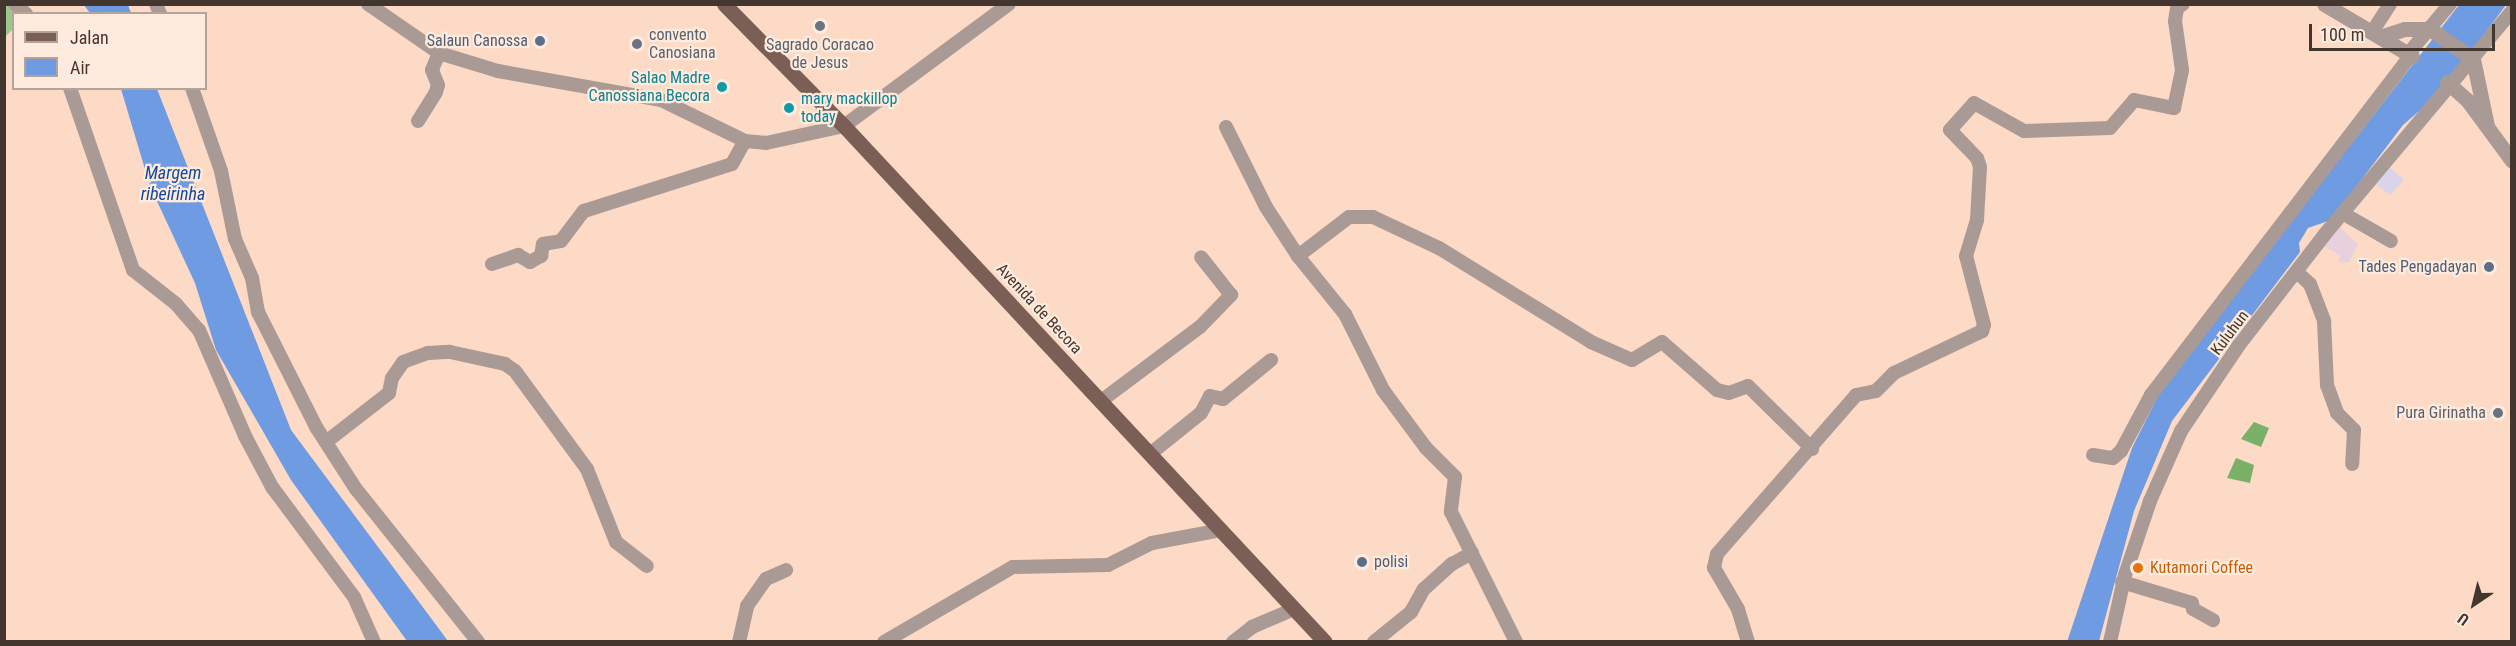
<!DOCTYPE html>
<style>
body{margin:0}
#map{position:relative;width:2516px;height:646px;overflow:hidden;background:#fcdac5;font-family:"Roboto Condensed",sans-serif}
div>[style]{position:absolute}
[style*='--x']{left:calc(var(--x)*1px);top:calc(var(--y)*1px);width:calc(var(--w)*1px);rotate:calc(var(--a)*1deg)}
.commercial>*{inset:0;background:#e7d1dd}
.industrial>*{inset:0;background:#dad4ea}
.green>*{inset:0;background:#9cc68e}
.forest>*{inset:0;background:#7ab068}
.water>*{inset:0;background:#6e9be1}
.minor>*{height:14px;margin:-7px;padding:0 7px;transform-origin:7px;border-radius:7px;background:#aa9a95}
.tertiary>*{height:15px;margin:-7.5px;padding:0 7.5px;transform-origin:7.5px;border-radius:7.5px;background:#aa9a95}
.primary>*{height:15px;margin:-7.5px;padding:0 7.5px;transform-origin:7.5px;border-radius:7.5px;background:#7b5e56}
.dots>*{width:16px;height:16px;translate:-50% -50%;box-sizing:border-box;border:3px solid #ffebde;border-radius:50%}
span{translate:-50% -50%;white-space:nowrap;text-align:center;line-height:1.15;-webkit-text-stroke:4.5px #ffebde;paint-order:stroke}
.worship-label{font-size:16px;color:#5b616d}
.left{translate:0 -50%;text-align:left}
.right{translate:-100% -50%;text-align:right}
.service-label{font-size:16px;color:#4e5e75}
.culture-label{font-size:16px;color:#0d838f}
.street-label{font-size:16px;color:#43362e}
.food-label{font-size:16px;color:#c56008}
.water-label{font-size:18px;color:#12499b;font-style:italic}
.frame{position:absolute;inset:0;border:6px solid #43362e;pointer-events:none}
.legend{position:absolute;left:12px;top:12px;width:195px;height:78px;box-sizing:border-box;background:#ffebde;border:2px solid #b4a398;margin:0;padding:8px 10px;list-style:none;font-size:18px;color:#43362e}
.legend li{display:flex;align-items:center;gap:12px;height:30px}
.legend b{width:30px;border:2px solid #b4a398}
.north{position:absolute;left:2444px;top:574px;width:60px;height:60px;-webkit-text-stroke:4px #ffebde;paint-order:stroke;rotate:215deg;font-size:16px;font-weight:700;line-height:24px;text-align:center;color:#43362e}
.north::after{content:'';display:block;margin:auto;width:21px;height:27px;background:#43362e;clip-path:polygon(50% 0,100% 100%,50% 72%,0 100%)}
.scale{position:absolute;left:2309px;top:24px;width:186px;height:27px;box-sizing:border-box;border:3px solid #43362e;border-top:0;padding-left:8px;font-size:18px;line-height:21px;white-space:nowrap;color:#43362e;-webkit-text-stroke:4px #ffebde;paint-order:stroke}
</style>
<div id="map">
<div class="commercial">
<div style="clip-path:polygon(2337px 225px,2358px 244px,2349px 262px,2341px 263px,2338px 260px,2341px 256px,2324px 246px)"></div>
</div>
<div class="industrial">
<div style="clip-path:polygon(2388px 166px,2404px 180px,2390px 195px,2370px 180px)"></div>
</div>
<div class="green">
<div style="clip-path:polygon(5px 5px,19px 5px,20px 13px,14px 14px,13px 29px,5px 37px)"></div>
</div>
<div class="forest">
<div style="clip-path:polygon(2254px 422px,2269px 428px,2261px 447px,2241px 439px)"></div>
<div style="clip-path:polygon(2236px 458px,2254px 465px,2250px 483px,2227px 478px)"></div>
</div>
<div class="water">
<div style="clip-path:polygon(84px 5px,128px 5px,131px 13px,90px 13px)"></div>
<div style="clip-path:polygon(2459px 5px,2506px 5px,2440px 93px,2403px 125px,2331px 220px,2308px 228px,2299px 243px,2300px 252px,2172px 421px,2134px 511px,2099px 641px,2067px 642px,2132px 448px,2162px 388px)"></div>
<div style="clip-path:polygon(121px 89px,157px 89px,291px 430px,448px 641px,407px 641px,291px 480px,216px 350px,195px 283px,150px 186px)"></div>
</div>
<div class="minor">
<div style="--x:15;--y:4;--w:15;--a:42"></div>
<div style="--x:156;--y:4;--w:11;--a:68"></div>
<div style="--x:368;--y:4;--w:86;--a:34.6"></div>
<div style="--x:439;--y:53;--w:62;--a:17"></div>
<div style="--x:498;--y:71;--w:166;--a:10.1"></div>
<div style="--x:661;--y:100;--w:93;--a:26"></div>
<div style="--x:745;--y:141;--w:21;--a:5"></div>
<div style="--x:766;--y:143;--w:80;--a:-12.3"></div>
<div style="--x:844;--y:126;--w:205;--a:-36.5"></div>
<div style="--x:2372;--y:32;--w:33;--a:-57"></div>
<div style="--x:2408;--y:54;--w:65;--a:-50"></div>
<div style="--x:70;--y:88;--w:193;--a:70.9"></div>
<div style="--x:133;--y:270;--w:55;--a:38.3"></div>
<div style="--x:176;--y:304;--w:35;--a:49"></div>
<div style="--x:199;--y:330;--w:116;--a:66.5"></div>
<div style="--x:245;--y:436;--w:58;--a:62.1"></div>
<div style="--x:272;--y:487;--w:137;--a:53.3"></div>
<div style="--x:354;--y:597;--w:49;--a:66"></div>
<div style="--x:192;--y:88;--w:88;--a:70.7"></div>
<div style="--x:221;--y:171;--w:69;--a:78.4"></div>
<div style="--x:235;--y:239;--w:43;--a:66.4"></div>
<div style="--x:252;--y:278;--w:35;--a:80"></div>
<div style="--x:258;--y:312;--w:129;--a:63.2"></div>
<div style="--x:316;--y:427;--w:74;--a:57.2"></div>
<div style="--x:356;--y:489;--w:196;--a:51.4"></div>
<div style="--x:418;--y:121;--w:34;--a:-58"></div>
<div style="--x:436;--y:92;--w:7;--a:-74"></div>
<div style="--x:438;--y:85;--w:16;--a:-112"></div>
<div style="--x:432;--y:70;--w:18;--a:-68"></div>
<div style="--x:1226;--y:127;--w:89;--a:63.4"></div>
<div style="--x:1266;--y:207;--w:59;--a:56.9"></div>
<div style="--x:1298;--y:256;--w:75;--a:51"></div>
<div style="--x:1345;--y:314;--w:85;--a:63.4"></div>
<div style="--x:1383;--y:390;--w:72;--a:53.4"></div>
<div style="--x:1426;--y:448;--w:41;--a:45"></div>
<div style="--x:1455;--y:477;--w:35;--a:97"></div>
<div style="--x:1451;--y:512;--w:145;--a:63.4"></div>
<div style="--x:2344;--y:214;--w:54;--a:29.9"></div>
<div style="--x:1298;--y:256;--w:64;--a:-37.4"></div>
<div style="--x:1349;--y:217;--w:24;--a:0"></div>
<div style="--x:1373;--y:217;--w:73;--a:25.2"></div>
<div style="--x:1439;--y:248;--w:179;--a:31.7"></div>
<div style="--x:1591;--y:342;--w:45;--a:23.7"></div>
<div style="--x:1632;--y:360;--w:35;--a:-31"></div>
<div style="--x:1662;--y:342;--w:73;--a:41.1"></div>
<div style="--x:1717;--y:390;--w:12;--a:14"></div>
<div style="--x:1729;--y:393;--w:20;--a:-20"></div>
<div style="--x:1748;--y:386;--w:90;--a:44.5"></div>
<div style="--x:492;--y:264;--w:28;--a:-19"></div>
<div style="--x:518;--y:255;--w:14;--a:30"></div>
<div style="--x:530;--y:262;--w:13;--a:-29"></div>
<div style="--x:541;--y:256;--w:12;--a:-81"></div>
<div style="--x:543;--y:244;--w:18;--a:-9"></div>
<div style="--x:561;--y:241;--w:38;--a:-53"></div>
<div style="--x:584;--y:211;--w:155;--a:-17.6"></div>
<div style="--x:732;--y:164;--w:26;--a:-61"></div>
<div style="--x:2298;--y:273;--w:16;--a:43"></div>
<div style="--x:2310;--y:284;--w:40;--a:69"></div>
<div style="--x:2324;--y:321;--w:64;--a:87.3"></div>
<div style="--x:2327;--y:385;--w:30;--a:70"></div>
<div style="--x:2337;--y:413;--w:24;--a:45"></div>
<div style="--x:2354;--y:430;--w:34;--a:93"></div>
<div style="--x:1101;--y:401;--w:124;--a:-36.8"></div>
<div style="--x:1200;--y:327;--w:45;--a:-45.9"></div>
<div style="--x:1231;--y:295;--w:48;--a:-128.3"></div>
<div style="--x:326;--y:442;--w:80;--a:-37.9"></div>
<div style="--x:389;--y:393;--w:15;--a:-79"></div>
<div style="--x:392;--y:378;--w:19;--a:-55"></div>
<div style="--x:403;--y:362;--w:27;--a:-20"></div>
<div style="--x:428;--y:353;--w:22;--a:-3"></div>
<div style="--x:450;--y:352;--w:56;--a:12.3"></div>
<div style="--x:505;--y:364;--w:12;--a:35"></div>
<div style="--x:515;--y:371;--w:122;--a:53.7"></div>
<div style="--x:587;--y:469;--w:79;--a:68.3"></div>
<div style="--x:616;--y:542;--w:39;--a:38"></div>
<div style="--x:1150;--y:454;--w:65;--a:-38.8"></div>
<div style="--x:1201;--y:413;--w:19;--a:-62"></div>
<div style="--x:1210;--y:396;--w:13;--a:13"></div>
<div style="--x:1223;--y:399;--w:62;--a:-39.1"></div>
<div style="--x:2093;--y:455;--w:20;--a:9"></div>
<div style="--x:2113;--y:458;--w:11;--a:-41"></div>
<div style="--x:2121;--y:451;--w:64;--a:-61.8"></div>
<div style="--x:2151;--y:395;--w:428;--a:-52.6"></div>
<div style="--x:2122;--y:582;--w:73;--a:16.7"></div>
<div style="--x:2192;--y:603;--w:6;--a:81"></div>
<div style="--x:2193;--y:609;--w:23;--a:29"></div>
<div style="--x:739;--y:642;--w:37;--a:-77"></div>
<div style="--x:747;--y:606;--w:33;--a:-55"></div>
<div style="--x:766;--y:579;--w:22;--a:-24"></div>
<div style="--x:884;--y:642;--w:149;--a:-30.2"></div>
<div style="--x:1013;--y:567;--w:95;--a:-1.2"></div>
<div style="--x:1108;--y:565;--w:49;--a:-26.6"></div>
<div style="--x:1152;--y:543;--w:70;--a:-10.7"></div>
<div style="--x:1233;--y:642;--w:24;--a:-38"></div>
<div style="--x:1252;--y:627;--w:46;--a:-23.2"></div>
<div style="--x:1374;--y:642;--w:48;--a:-39"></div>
<div style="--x:1411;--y:612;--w:26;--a:-61"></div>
<div style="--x:1424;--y:589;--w:38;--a:-42"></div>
<div style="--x:1452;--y:564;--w:23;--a:-29"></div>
<div style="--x:1748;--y:642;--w:34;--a:-107"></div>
<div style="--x:1738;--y:609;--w:48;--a:-120.3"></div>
<div style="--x:1714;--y:568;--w:14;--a:-78"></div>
<div style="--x:1717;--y:554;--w:211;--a:-48.8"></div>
<div style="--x:1856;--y:395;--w:20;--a:-11"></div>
<div style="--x:1876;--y:391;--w:25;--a:-45"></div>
<div style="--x:1894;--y:373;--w:98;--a:-25.5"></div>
<div style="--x:1982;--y:331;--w:6;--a:-72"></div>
<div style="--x:1984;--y:325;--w:71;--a:-104.6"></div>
<div style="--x:1966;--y:256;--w:38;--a:-73"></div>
<div style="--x:1977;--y:220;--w:53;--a:-86.8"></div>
<div style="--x:1980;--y:167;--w:9;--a:-108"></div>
<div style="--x:1977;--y:158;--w:39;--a:-134"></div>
<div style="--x:1950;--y:130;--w:36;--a:-48"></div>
<div style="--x:1974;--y:103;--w:57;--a:29.2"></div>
<div style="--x:2024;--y:131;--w:86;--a:-2"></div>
<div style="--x:2110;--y:128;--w:37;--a:-49"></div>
<div style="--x:2134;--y:100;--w:41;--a:11.3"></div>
<div style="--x:2174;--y:108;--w:39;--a:-78"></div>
<div style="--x:2182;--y:70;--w:49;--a:-98.1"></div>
<div style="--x:2175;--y:21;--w:13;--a:-81"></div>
<div style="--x:2177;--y:8;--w:7;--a:-34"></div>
<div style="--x:2110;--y:642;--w:69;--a:-77.4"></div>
<div style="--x:2125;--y:575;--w:78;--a:-71.3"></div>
<div style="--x:2150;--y:501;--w:77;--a:-66.1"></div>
<div style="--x:2181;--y:431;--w:104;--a:-56"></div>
<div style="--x:2239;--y:345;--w:140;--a:-52.2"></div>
<div style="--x:2325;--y:234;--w:291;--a:-50"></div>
</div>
<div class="tertiary">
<div style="--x:2324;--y:4;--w:102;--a:30.6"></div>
<div style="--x:2380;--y:37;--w:26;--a:-18"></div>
<div style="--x:2405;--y:29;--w:25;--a:0"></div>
<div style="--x:2430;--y:29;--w:52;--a:34.9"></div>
<div style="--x:2473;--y:59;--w:68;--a:78.2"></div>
<div style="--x:2447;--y:82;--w:28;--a:42"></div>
<div style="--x:2468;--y:101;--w:74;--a:53.7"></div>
</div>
<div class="primary">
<div style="--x:724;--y:4;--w:171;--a:45.5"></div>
<div style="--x:844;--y:126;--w:705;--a:47.01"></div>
</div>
<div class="dots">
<div style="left:820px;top:26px;background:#6b7280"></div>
<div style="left:540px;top:41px;background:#5c6f8a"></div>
<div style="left:637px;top:44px;background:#6b7280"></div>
<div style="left:722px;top:87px;background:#0f9aa8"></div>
<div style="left:789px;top:108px;background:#0f9aa8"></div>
<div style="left:2489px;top:267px;background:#5c6f8a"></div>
<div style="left:2498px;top:413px;background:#6b7280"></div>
<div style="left:1362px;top:562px;background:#5c6f8a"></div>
<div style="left:2138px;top:568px;background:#e8710a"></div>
</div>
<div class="worship-label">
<span class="left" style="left:649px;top:44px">convento<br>Canosiana</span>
<span style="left:820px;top:54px">Sagrado Coracao<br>de Jesus</span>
<span class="right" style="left:2486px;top:413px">Pura Girinatha</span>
</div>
<div class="service-label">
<span class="right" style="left:528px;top:41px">Salaun Canossa</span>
<span class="right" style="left:2477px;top:267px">Tades Pengadayan</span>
<span class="left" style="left:1374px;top:562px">polisi</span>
</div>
<div class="culture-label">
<span class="right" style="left:710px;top:87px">Salao Madre<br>Canossiana Becora</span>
<span class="left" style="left:801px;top:108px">mary mackillop<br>today</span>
</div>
<div class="street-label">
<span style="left:1039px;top:309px;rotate:47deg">Avenida de Becora</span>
<span style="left:2230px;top:333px;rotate:-53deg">Kuluhun</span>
</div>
<div class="food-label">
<span class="left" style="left:2150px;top:568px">Kutamori Coffee</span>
</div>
<div class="water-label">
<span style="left:173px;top:184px">Margem<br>ribeirinha</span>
</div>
<div class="frame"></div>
<ul class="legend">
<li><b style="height:8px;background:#7b5e56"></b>Jalan</li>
<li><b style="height:16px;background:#6e9be1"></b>Air</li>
</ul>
<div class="north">U</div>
<div class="scale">100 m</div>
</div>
